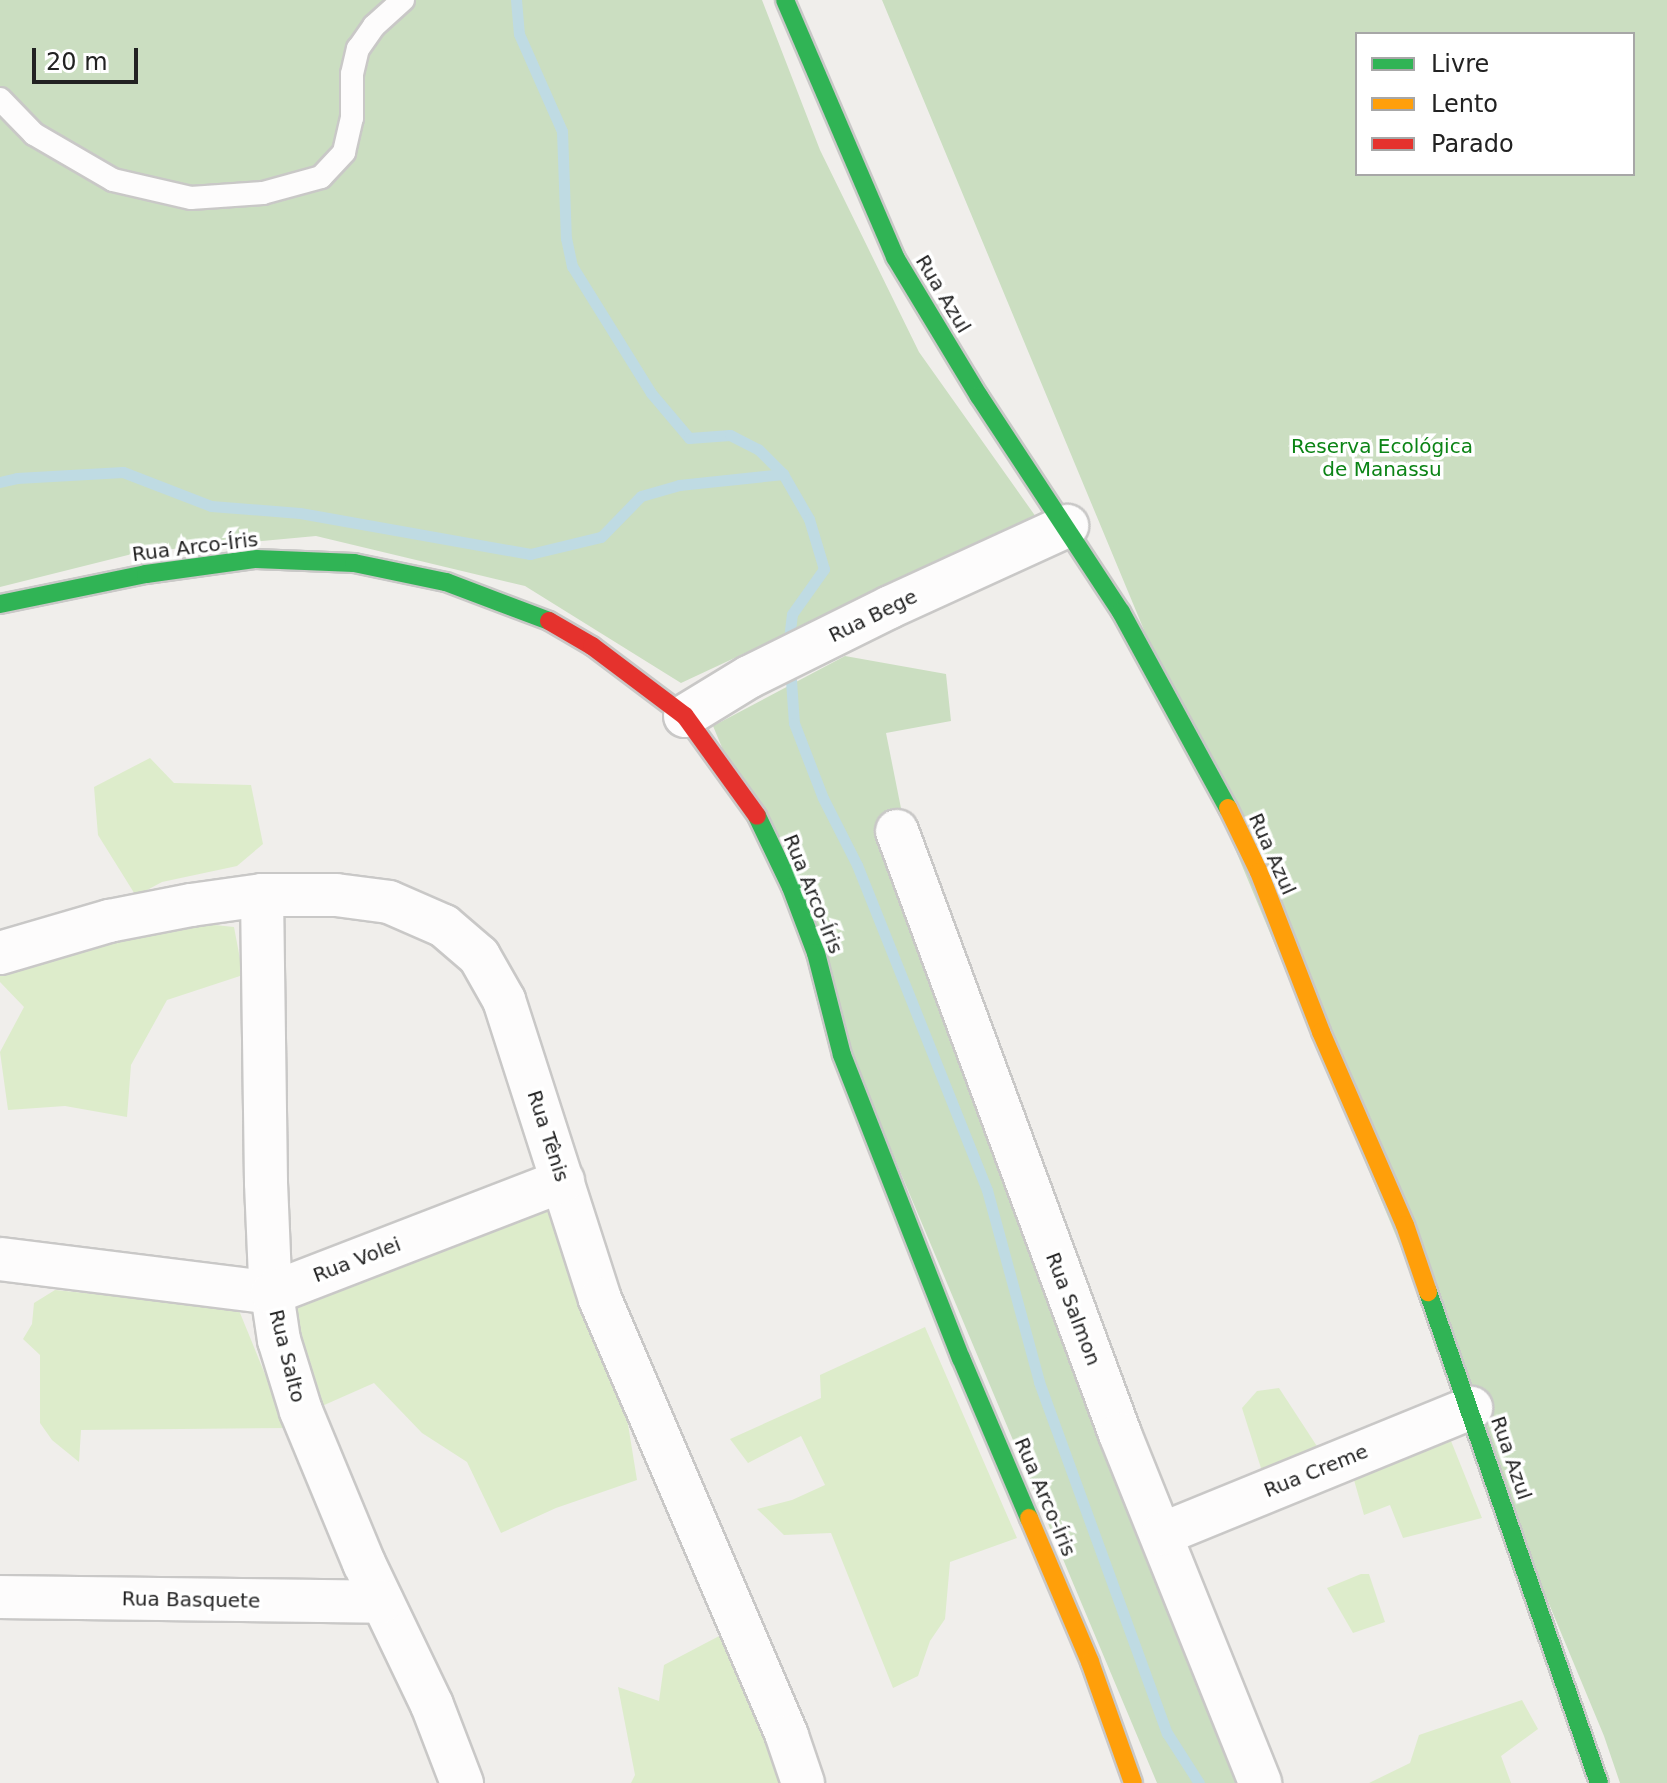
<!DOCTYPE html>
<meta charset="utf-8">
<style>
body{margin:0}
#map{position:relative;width:1667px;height:1783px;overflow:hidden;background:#f0eeeb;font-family:"DejaVu Sans",sans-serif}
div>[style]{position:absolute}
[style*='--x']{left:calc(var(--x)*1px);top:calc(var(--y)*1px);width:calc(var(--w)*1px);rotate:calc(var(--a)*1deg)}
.grass>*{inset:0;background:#ddeccb}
.forest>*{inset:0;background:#cbdec1}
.stream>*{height:11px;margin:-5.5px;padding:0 5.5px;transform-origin:5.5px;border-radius:5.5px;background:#bfdbe3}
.roads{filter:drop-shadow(2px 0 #c9c8c7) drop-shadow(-2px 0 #c9c8c7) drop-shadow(0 2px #c9c8c7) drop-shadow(0 -2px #c9c8c7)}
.lane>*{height:22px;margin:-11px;padding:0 11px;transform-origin:11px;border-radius:11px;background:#fdfcfc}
.street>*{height:42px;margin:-21px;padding:0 21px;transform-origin:21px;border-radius:21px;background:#fdfcfc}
.fast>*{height:18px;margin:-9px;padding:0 9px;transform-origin:9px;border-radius:9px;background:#30b455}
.slow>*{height:18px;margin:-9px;padding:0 9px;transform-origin:9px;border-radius:9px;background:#ff9f0a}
.jam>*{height:18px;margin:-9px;padding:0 9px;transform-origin:9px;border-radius:9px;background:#e5322d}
span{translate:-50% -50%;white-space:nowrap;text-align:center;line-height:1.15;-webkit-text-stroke:7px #fff;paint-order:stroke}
.street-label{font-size:20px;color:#222}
.park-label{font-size:20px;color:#0c8416}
.legend{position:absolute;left:1355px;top:32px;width:280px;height:144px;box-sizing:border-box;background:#fff;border:2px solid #a7a7a7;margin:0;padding:10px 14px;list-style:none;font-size:24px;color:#222}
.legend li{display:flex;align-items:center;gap:16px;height:40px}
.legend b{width:40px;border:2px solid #a7a7a7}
.scale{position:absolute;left:32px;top:48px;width:106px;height:36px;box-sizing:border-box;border:4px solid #222;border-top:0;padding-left:10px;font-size:24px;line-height:28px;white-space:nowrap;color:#222;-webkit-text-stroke:6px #fff;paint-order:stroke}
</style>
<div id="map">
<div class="grass">
<div style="clip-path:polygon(150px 758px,174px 783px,251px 785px,263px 844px,237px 866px,162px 882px,136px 896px,98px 835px,94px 787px)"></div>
<div style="clip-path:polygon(186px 922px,234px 927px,243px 975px,167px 1000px,131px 1065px,127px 1117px,65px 1106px,8px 1110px,0 1052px,24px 1007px,0 982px,0 973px)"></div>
<div style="clip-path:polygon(553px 1195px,627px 1418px,637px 1480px,556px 1508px,501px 1533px,467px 1462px,422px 1433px,374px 1383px,313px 1410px,283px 1301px)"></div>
<div style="clip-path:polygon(55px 1290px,238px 1308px,287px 1428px,81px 1430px,79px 1462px,52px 1440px,40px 1423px,40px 1355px,23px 1339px,32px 1324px,34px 1303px)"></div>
<div style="clip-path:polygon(925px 1327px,1017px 1538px,950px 1562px,945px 1619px,930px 1641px,918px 1676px,893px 1688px,831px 1533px,784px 1535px,757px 1509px,792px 1500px,825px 1485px,801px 1436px,748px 1463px,730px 1439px,821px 1398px,820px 1375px)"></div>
<div style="clip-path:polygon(1279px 1388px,1324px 1457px,1267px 1487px,1242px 1408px,1257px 1391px)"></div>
<div style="clip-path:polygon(1451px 1441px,1482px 1518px,1403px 1538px,1390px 1505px,1364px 1515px,1352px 1473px)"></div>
<div style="clip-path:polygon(1361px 1574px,1369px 1574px,1385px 1622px,1353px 1633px,1327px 1588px)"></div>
<div style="clip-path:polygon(723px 1634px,785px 1783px,631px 1783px,635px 1775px,618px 1687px,659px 1701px,664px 1665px)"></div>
<div style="clip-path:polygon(1522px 1700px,1538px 1729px,1501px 1756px,1511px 1783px,1369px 1783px,1410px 1763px,1419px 1735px)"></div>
</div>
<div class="forest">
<div style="clip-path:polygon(0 0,762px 0,820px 150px,919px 352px,1036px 517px,681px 683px,525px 586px,316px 536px,140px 552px,0 587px)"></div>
<div style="clip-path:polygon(evenodd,882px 0,1667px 0,1667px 1783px,1620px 1783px,1604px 1736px,882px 0,1357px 34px,1633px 34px,1633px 174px,1357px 174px,1357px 34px)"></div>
<div style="clip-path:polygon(845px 656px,946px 674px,951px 721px,886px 733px,931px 959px,1242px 1783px,1157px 1783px,713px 726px)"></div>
</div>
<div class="stream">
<div style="--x:516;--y:0;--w:34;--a:85"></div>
<div style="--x:519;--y:34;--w:106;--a:66.1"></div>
<div style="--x:562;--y:131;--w:107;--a:87.9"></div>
<div style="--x:566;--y:238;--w:29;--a:78"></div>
<div style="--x:572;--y:266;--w:150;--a:58.1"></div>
<div style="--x:651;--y:393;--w:59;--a:49.8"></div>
<div style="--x:689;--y:438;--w:41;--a:-4.2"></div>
<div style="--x:730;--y:435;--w:31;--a:27"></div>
<div style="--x:758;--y:449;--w:35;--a:45"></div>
<div style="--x:783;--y:474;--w:52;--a:60"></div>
<div style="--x:809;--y:519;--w:52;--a:73.3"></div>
<div style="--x:824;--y:569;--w:55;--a:125.4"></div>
<div style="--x:792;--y:614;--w:31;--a:97"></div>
<div style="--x:0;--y:482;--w:17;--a:-13"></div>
<div style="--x:17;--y:478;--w:106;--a:-3.2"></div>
<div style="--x:123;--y:472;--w:94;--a:21.1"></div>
<div style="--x:211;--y:506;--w:89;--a:4.5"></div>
<div style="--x:300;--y:513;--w:234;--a:10.1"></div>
<div style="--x:530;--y:554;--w:73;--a:-13.5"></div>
<div style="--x:601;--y:537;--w:57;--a:-45.7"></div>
<div style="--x:641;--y:496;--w:40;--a:-16"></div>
<div style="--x:679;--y:485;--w:105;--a:-6"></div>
<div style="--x:790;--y:666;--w:57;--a:86"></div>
<div style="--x:794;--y:723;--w:80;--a:68.9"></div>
<div style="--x:823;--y:798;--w:75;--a:63.1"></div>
<div style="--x:857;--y:865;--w:350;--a:68.2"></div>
<div style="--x:987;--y:1190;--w:199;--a:74.8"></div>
<div style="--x:1039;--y:1382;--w:374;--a:70"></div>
<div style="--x:1167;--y:1733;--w:59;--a:57.4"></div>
</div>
<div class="roads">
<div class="lane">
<div style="--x:0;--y:99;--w:49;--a:45.8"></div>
<div style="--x:34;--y:134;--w:91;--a:30.2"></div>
<div style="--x:113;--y:180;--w:80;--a:13"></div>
<div style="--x:191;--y:198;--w:72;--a:-4"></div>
<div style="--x:263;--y:193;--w:60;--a:-15.4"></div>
<div style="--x:321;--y:177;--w:34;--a:-47"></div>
<div style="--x:344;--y:152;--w:35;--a:-77"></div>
<div style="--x:352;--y:118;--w:44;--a:-90"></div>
<div style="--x:352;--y:74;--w:26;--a:-77"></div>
<div style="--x:358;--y:49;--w:28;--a:-55"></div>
<div style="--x:374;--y:26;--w:39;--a:-42"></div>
</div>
<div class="street">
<div style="--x:685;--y:716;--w:75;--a:-31.4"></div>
<div style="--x:749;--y:677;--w:157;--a:-26.4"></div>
<div style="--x:890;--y:607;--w:195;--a:-24.6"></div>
<div style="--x:897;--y:831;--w:643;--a:69.7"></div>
<div style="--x:1120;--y:1434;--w:376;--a:68.1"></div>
<div style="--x:262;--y:895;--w:288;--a:89.2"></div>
<div style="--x:266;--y:1183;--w:97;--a:87.6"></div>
<div style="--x:270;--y:1280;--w:61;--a:81.5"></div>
<div style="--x:279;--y:1340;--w:74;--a:72.8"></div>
<div style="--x:301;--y:1411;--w:165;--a:67.5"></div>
<div style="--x:364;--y:1563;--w:157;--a:64.4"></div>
<div style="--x:432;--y:1705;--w:84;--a:69"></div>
<div style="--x:0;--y:953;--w:114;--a:-16.4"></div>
<div style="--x:109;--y:921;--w:84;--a:-11"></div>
<div style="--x:191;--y:905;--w:72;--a:-8"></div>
<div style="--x:262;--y:895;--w:74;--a:0"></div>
<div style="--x:336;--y:895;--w:53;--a:7.5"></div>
<div style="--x:389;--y:902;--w:60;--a:23.6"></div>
<div style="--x:444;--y:926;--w:46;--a:40.6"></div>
<div style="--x:479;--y:956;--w:51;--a:60.4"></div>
<div style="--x:504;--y:1000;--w:314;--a:72.2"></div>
<div style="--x:600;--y:1299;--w:475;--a:66.8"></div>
<div style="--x:787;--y:1736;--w:50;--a:71.2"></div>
<div style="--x:0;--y:1259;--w:274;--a:7.1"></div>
<div style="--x:272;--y:1293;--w:312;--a:-21.1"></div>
<div style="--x:1162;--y:1534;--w:334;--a:-22.2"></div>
<div style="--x:0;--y:1597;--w:382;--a:0.7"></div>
</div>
<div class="fast">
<div style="--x:785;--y:0;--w:280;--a:66.8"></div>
<div style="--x:895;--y:257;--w:162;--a:58.9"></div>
<div style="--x:979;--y:396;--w:258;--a:56.7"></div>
<div style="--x:1121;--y:612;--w:223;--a:61.4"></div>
<div style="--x:0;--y:604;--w:149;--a:-11.6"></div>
<div style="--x:146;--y:574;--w:111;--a:-7.8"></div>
<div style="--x:256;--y:559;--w:98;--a:2.3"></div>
<div style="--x:354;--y:563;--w:94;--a:11.7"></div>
<div style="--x:446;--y:582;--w:110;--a:20.7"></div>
<div style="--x:757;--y:816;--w:79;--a:64.4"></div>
<div style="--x:791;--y:887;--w:71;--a:69.3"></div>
<div style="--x:816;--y:953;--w:105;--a:75.7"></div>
<div style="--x:842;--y:1055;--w:326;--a:68.6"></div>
<div style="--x:961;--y:1358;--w:174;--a:67"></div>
<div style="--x:1428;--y:1292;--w:520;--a:70.8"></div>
</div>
<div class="slow">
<div style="--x:1228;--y:808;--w:71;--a:64.2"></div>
<div style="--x:1259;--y:872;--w:172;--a:68.8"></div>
<div style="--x:1321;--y:1032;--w:210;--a:66.5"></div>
<div style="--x:1405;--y:1225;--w:71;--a:71.1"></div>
<div style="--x:1029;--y:1518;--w:156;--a:67"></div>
<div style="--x:1090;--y:1662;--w:128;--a:70.4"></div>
</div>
<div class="jam">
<div style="--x:549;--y:621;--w:50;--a:30.2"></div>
<div style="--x:592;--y:646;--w:116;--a:37"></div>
<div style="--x:685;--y:716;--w:123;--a:54.2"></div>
</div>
</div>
<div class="street-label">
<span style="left:943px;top:294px;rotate:59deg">Rua Azul</span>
<span style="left:195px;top:547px;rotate:-7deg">Rua Arco-Íris</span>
<span style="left:873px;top:616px;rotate:-26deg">Rua Bege</span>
<span style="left:1272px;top:854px;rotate:66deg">Rua Azul</span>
<span style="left:813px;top:894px;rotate:68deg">Rua Arco-Íris</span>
<span style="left:548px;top:1136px;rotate:72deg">Rua Tênis</span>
<span style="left:357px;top:1260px;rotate:-21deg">Rua Volei</span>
<span style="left:1073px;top:1309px;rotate:69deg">Rua Salmon</span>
<span style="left:287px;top:1356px;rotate:76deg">Rua Salto</span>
<span style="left:1511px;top:1458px;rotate:71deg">Rua Azul</span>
<span style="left:1316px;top:1471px;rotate:-22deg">Rua Creme</span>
<span style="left:1045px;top:1497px;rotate:67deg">Rua Arco-Íris</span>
<span style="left:191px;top:1600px;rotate:1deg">Rua Basquete</span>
</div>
<div class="park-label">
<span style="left:1382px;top:458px">Reserva Ecológica<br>de Manassu</span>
</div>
<ul class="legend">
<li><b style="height:10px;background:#30b455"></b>Livre</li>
<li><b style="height:10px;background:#ff9f0a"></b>Lento</li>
<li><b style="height:10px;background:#e5322d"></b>Parado</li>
</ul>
<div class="scale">20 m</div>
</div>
